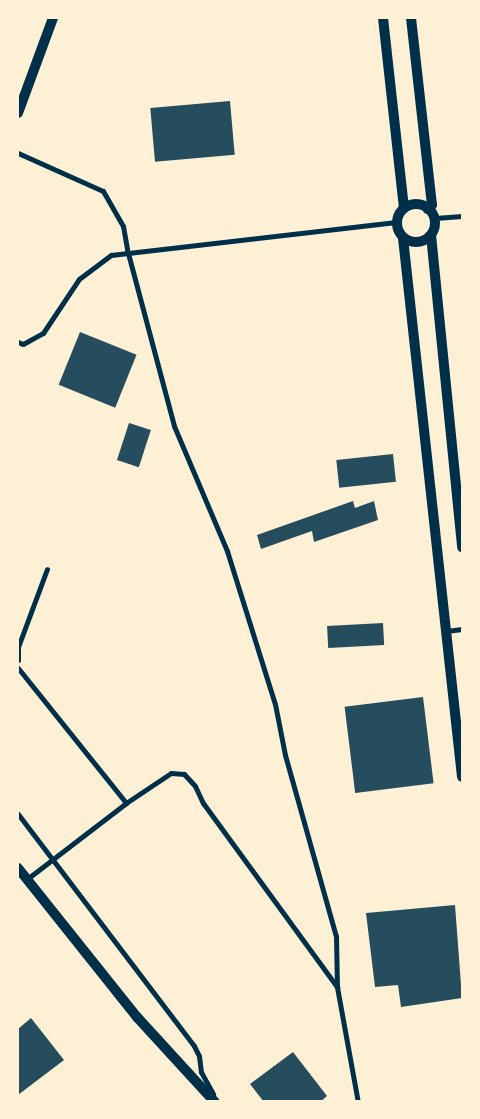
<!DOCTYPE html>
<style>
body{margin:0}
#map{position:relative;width:480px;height:1119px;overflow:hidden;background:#fdf0d5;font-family:Jost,sans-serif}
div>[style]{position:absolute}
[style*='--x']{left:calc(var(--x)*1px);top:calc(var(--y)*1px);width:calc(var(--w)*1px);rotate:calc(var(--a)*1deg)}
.building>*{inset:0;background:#264d5e;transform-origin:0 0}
.minor>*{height:5px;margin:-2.5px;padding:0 2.5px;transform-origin:2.5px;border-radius:2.5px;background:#003049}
.secondary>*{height:10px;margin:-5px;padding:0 5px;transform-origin:5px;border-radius:5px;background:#003049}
.secondary>.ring{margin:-5px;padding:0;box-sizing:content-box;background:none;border:10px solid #003049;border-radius:50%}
span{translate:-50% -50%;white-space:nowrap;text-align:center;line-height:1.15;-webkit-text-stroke:5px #fdf0d5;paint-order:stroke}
.frame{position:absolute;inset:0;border:19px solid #fdf0d5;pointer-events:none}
</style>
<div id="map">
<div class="building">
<div style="left:230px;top:101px;width:54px;height:80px;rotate:85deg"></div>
<div style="left:80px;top:332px;width:61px;height:57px;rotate:22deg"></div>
<div style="left:129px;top:423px;width:23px;height:39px;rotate:18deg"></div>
<div style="left:393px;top:454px;width:28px;height:57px;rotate:84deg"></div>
<div style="clip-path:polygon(353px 501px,355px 508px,374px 501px,378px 520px,314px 542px,312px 531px,261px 549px,257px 535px)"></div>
<div style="left:383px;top:623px;width:22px;height:56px;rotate:87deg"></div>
<div style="left:423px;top:697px;width:87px;height:79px;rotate:83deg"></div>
<div style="clip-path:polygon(455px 905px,462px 998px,401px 1007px,398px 985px,375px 987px,366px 913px)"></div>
<div style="clip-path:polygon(31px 1018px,64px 1060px,18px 1095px,18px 1029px)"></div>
<div style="clip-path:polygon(293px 1052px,327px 1096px,320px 1102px,264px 1102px,250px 1084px)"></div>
</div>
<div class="minor">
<div style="--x:18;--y:153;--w:93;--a:24.1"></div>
<div style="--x:103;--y:191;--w:40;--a:60.3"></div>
<div style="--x:123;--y:226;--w:27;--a:80"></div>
<div style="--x:128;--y:253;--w:179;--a:75.1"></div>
<div style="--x:174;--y:426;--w:136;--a:67"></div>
<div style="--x:227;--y:551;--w:160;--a:72.6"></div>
<div style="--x:275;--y:704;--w:52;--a:78.9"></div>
<div style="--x:285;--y:755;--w:188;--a:74.3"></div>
<div style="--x:336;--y:936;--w:51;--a:88.9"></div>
<div style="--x:337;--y:987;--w:117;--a:79.7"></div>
<div style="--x:435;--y:218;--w:27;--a:-4"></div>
<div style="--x:18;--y:342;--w:5;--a:22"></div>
<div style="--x:23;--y:344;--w:23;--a:-29"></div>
<div style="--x:43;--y:333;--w:65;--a:-56.3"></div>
<div style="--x:79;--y:279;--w:40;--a:-37"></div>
<div style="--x:111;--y:255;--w:287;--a:-6.6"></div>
<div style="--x:446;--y:631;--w:16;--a:-7"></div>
<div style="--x:18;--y:660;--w:13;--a:-90"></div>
<div style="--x:18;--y:647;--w:83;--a:-69.6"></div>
<div style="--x:18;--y:668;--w:173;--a:51.3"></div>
<div style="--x:18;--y:814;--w:291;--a:52.8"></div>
<div style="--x:194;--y:1046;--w:11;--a:63"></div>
<div style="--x:199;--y:1056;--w:16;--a:83"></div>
<div style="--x:201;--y:1072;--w:25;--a:61"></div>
<div style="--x:27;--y:879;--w:125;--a:-37.5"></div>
<div style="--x:126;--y:803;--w:54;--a:-33.7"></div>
<div style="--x:171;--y:773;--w:13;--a:4"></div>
<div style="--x:184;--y:774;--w:16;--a:47"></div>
<div style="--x:195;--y:786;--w:19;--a:65"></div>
<div style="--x:203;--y:803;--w:228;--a:53.9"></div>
</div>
<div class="secondary">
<div style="--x:383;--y:18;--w:191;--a:83.7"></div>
<div style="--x:411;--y:18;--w:188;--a:83.6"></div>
<div style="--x:432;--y:205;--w:6;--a:135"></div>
<div style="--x:18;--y:113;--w:101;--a:-69.8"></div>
<div class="ring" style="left:397px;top:204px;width:28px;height:28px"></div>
<div style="--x:431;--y:235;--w:314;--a:84.3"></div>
<div style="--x:403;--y:238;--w:542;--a:83.75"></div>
<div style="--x:18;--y:868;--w:191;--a:51.4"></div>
<div style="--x:137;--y:1017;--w:115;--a:47.5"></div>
</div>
<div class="frame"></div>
</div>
